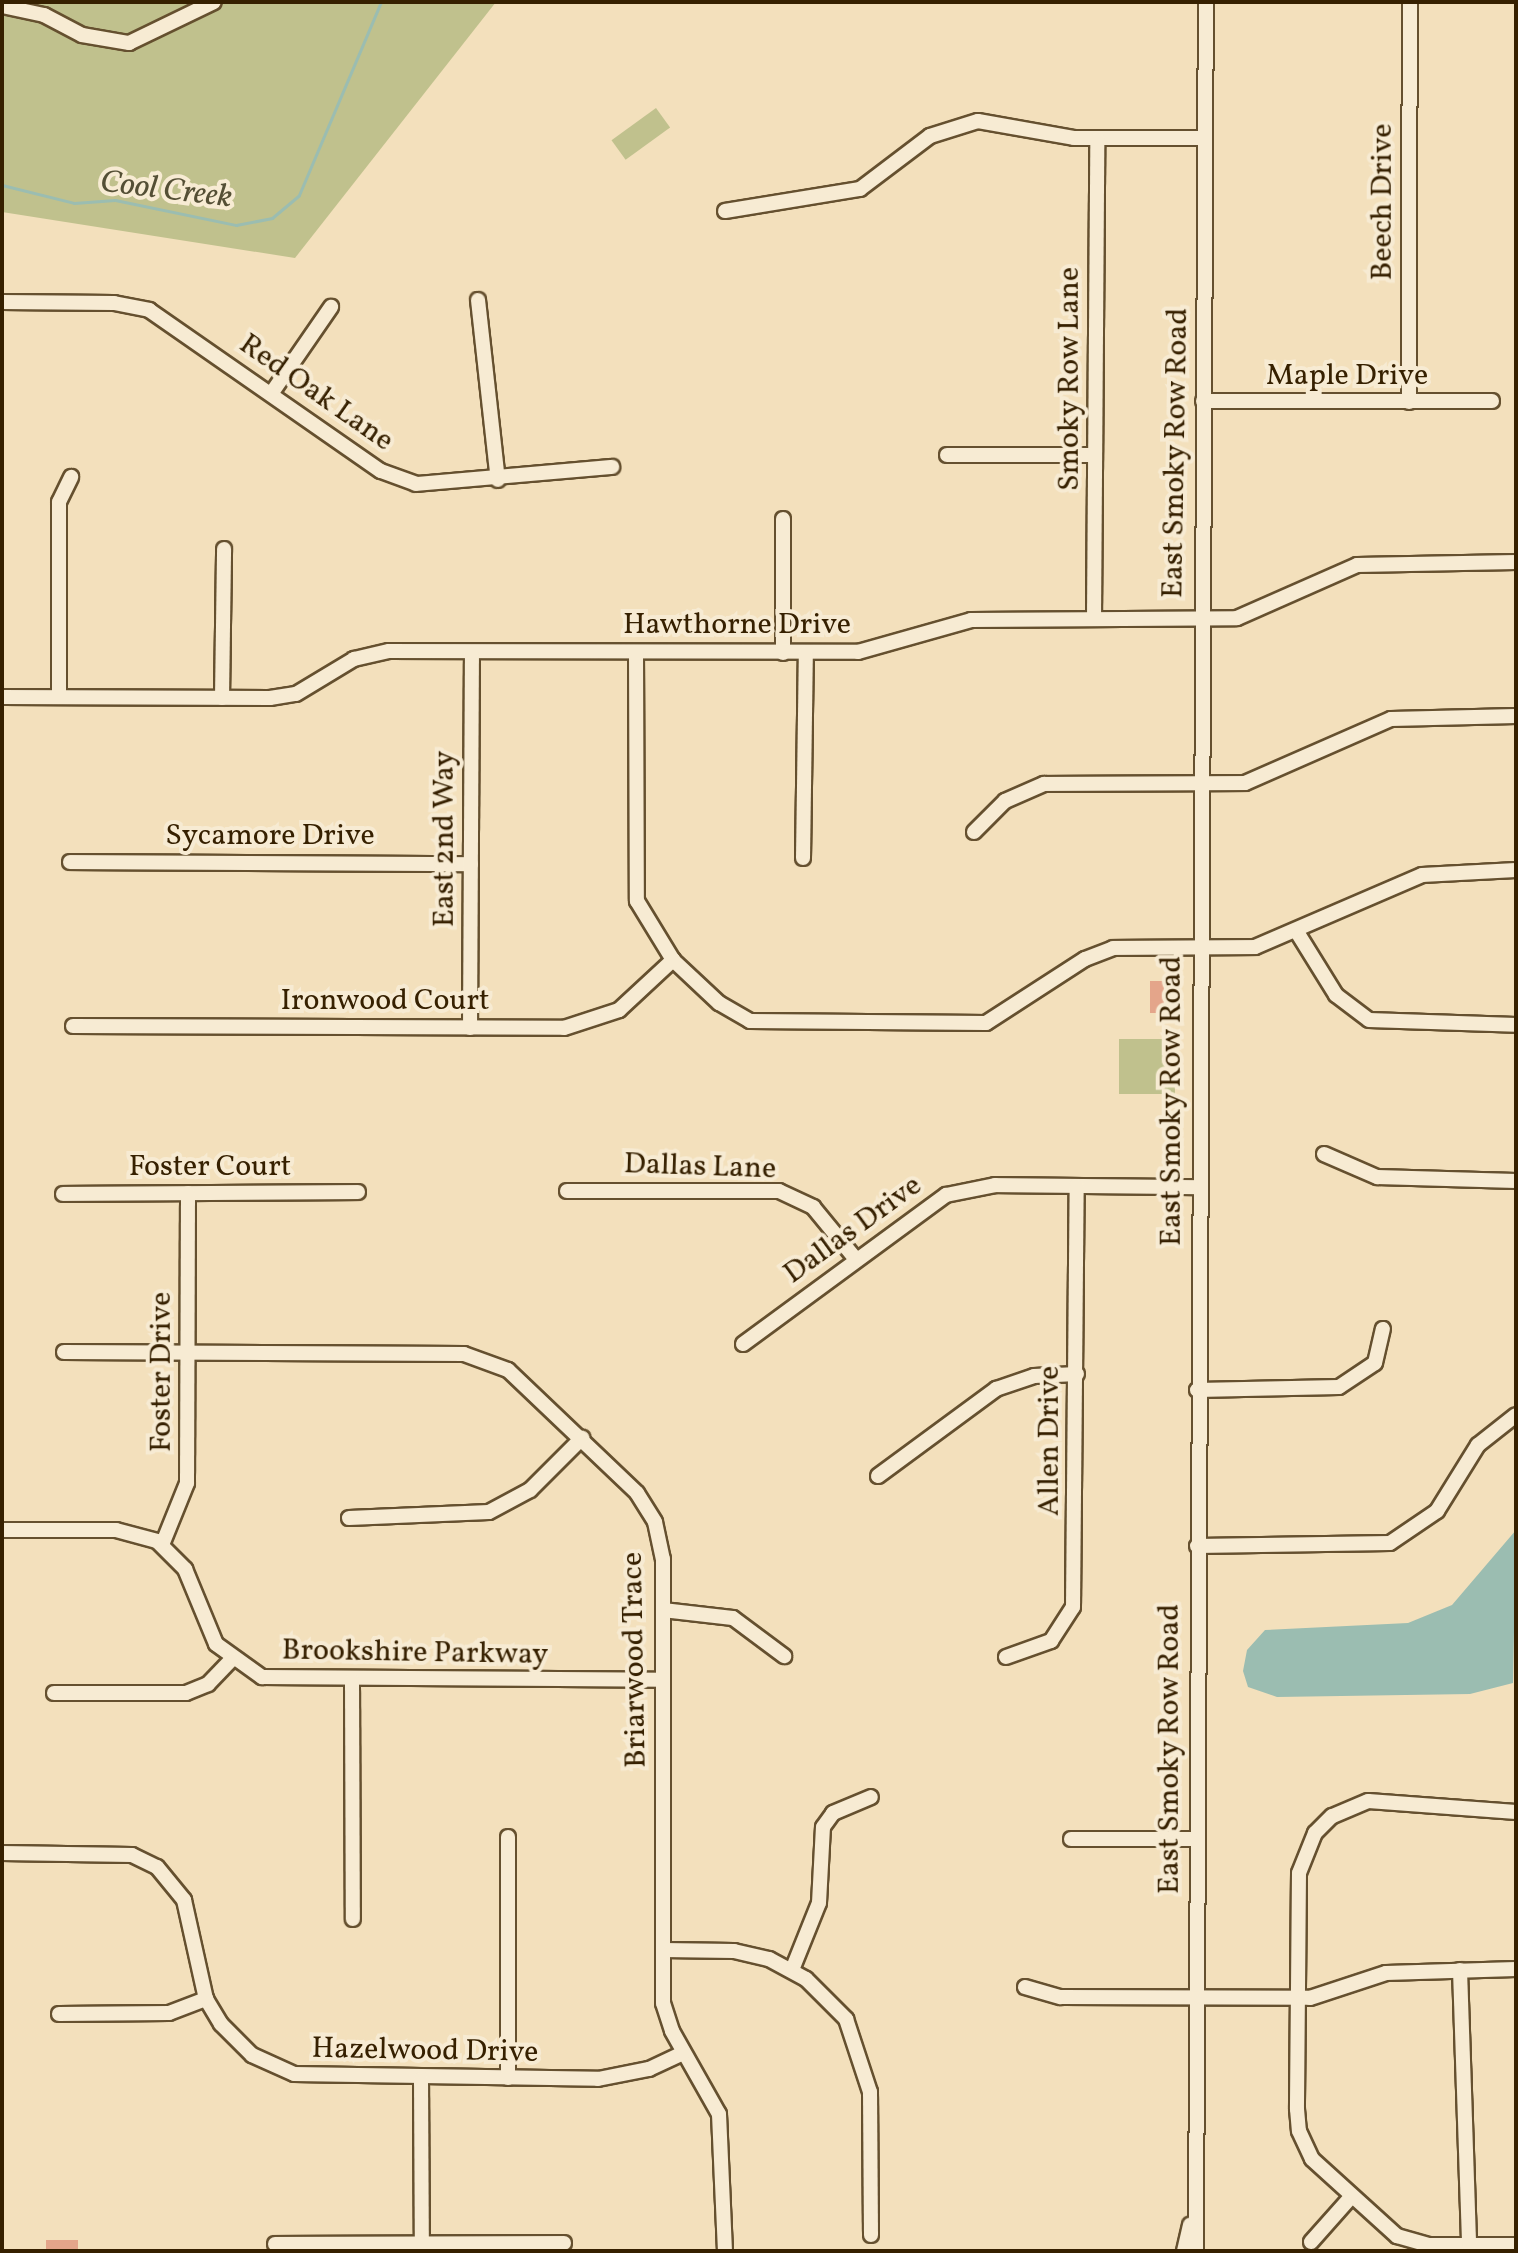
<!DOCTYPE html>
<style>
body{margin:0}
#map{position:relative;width:1518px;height:2253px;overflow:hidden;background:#f3e0bc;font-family:Vollkorn,serif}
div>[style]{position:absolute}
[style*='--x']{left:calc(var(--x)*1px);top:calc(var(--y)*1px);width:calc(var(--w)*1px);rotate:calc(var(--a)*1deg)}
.green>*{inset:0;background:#c0c18d;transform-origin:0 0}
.water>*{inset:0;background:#9bbdb1}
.stream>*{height:3px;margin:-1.5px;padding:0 1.5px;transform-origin:1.5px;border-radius:1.5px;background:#9bbdb1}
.building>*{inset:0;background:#e4a58a;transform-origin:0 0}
.roads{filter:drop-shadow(2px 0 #65502f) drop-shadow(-2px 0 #65502f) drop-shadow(0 2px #65502f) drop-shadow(0 -2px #65502f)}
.minor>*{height:14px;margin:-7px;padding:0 7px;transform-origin:7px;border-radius:7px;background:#f7ebd3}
span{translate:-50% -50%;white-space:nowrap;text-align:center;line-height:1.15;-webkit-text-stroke:8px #f7ebd3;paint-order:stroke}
.street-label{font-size:30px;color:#362000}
.water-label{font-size:32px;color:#544f35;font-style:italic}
.frame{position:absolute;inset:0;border:4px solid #362000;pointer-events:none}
</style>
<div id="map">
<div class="green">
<div style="clip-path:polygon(2px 2px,496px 2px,295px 258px,2px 212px)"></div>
<div style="left:656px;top:108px;width:24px;height:55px;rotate:54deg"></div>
<div style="left:1119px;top:1039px;width:56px;height:55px"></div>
</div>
<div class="water">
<div style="clip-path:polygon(1516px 1530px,1513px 1683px,1470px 1694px,1277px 1697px,1248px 1687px,1243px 1671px,1247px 1650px,1265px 1630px,1408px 1623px,1452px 1605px)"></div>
</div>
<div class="stream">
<div style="--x:2;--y:185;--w:74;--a:14"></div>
<div style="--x:74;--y:203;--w:41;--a:-4.2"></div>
<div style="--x:115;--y:200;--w:124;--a:11.7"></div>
<div style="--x:236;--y:225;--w:37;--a:-11"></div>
<div style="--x:272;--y:218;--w:35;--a:-40"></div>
<div style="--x:299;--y:195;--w:210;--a:-67"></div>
</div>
<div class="building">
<div style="left:1150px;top:981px;width:14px;height:32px"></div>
<div style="left:46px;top:2240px;width:32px;height:11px"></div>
</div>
<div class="roads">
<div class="minor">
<div style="--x:2;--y:6;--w:43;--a:12.1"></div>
<div style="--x:44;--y:15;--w:43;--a:27.8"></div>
<div style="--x:82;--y:35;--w:48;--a:9.7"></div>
<div style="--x:129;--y:43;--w:94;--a:-25.8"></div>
<div style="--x:725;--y:211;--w:137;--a:-9.3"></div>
<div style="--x:860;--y:189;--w:88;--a:-37.1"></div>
<div style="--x:930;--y:136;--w:50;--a:-17.4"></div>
<div style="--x:978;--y:121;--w:97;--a:10"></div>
<div style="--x:1074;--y:138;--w:131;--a:0"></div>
<div style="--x:478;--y:300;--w:181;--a:83.7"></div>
<div style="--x:2;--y:302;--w:112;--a:0.5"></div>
<div style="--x:114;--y:303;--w:36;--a:11"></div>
<div style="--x:149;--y:310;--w:282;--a:34.8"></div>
<div style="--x:381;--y:471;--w:37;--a:20"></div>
<div style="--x:416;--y:484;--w:197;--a:-5"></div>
<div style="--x:271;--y:394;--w:106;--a:-55.4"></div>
<div style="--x:1203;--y:401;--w:289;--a:0"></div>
<div style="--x:1409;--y:402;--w:400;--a:-89.9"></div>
<div style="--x:947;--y:455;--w:148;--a:0"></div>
<div style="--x:1094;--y:619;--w:479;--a:-89.6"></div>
<div style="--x:636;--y:652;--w:249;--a:89.8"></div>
<div style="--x:637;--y:901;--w:69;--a:58.6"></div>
<div style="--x:673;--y:960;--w:63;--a:43.1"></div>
<div style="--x:719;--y:1003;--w:36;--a:30"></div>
<div style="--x:750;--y:1021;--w:236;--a:0.5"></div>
<div style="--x:986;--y:1023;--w:118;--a:-32.9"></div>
<div style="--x:1085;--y:959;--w:30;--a:-21"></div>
<div style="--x:1113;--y:948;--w:142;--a:-0.4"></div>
<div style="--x:1255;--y:947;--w:182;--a:-23.3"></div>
<div style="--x:1422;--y:875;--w:94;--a:-3"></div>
<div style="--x:783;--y:653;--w:134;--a:-90"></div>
<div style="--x:2;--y:697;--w:268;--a:0.2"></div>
<div style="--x:270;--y:698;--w:26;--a:-9"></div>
<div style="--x:296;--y:694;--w:68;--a:-31.1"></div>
<div style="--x:354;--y:659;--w:36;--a:-13"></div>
<div style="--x:389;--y:651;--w:469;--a:0.1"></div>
<div style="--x:858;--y:652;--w:117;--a:-15.8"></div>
<div style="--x:971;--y:620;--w:266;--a:-0.4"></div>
<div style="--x:1237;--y:618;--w:131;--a:-23.8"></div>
<div style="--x:1357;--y:565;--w:159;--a:-1.1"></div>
<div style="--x:59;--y:697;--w:195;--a:-90"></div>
<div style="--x:59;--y:502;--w:28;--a:-64"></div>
<div style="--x:222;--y:698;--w:149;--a:-89.2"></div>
<div style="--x:974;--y:832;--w:44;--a:-45"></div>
<div style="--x:1005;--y:801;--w:43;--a:-23.6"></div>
<div style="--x:1044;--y:784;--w:201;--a:-0.3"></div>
<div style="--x:1245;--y:783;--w:159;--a:-23.7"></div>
<div style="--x:1391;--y:719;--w:125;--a:-1.4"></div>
<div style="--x:803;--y:858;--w:204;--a:-89.2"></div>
<div style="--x:70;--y:862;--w:401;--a:0.3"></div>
<div style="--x:1297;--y:932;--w:74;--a:58.2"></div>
<div style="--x:1336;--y:995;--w:41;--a:37.1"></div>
<div style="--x:1369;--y:1020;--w:147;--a:1.9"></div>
<div style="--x:73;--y:1026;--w:491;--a:0.2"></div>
<div style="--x:564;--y:1028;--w:58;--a:-18.1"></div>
<div style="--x:619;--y:1010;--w:74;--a:-42.8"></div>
<div style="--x:470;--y:1028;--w:376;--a:-89.7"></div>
<div style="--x:1324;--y:1154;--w:58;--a:23.5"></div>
<div style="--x:1377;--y:1177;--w:139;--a:1.6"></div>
<div style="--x:567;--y:1191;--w:212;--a:0"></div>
<div style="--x:779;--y:1191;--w:38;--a:25"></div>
<div style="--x:813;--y:1207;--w:65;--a:50.6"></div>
<div style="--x:63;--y:1194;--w:295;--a:-0.4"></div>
<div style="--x:743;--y:1344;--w:252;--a:-36.3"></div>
<div style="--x:946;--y:1195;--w:50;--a:-11.5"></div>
<div style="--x:995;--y:1185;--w:201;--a:0.6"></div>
<div style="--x:64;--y:1352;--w:400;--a:0.3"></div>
<div style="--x:464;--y:1354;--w:47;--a:20"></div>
<div style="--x:508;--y:1370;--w:178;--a:43.6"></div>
<div style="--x:637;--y:1493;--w:34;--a:58"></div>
<div style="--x:655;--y:1522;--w:38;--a:78"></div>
<div style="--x:663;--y:1559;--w:444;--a:90"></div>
<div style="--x:663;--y:2003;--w:29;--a:72"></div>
<div style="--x:672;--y:2031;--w:95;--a:60.5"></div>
<div style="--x:719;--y:2114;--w:137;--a:87.5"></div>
<div style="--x:1197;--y:1390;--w:142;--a:-1.2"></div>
<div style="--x:1339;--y:1387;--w:43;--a:-33.7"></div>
<div style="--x:1375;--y:1363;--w:35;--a:-77"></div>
<div style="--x:878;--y:1476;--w:147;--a:-36.4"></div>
<div style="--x:996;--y:1389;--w:40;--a:-18.9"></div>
<div style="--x:1034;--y:1376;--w:43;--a:-2.7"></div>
<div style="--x:349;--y:1518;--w:140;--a:-2.5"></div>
<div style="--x:489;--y:1512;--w:47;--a:-28.2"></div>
<div style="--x:530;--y:1490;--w:74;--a:-45"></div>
<div style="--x:2;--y:1530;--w:114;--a:0"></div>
<div style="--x:116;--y:1530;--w:42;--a:15"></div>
<div style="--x:157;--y:1541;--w:40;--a:45"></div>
<div style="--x:185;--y:1569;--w:81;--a:67.5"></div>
<div style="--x:216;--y:1644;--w:57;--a:35.7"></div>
<div style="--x:262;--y:1677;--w:401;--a:0.4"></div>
<div style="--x:162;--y:1545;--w:67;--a:-68"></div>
<div style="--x:187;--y:1483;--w:290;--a:-89.8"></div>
<div style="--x:1197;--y:1546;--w:193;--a:-0.9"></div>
<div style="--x:1390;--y:1543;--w:57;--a:-34.2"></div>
<div style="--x:1437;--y:1511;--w:78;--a:-58.2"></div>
<div style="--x:1478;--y:1445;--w:48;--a:-38.3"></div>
<div style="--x:663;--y:1610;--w:70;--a:6.5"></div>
<div style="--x:733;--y:1618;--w:64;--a:36.7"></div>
<div style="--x:1006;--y:1657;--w:48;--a:-19.6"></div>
<div style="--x:1051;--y:1641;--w:40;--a:-57.1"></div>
<div style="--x:1073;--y:1607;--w:421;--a:-89.5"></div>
<div style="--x:352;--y:1681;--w:238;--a:89.8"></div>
<div style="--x:54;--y:1693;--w:132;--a:0"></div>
<div style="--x:186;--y:1693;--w:24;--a:-22"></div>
<div style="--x:208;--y:1684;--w:33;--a:-46"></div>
<div style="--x:1516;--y:1812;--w:148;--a:-175.7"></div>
<div style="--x:1368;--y:1801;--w:39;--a:157"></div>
<div style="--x:1332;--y:1816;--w:24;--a:135"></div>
<div style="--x:1315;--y:1833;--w:43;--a:111.8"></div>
<div style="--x:1299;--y:1873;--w:236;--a:90.5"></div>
<div style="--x:1297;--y:2109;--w:22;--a:85"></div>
<div style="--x:1299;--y:2131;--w:31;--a:65"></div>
<div style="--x:1312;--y:2159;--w:115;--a:42.2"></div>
<div style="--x:1397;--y:2236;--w:33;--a:16"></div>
<div style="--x:1429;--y:2245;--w:87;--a:0"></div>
<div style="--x:1071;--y:1839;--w:125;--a:0"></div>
<div style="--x:2;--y:1853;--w:130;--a:0.9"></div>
<div style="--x:132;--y:1855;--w:28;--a:26"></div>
<div style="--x:157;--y:1867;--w:43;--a:50.7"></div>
<div style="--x:184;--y:1900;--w:101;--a:77.5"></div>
<div style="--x:206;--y:1999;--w:29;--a:59"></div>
<div style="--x:221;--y:2024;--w:44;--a:45"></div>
<div style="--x:252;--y:2055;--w:46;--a:24.3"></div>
<div style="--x:294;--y:2074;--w:304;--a:0.9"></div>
<div style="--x:598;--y:2079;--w:52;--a:-11.1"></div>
<div style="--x:649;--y:2069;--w:38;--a:-25"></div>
<div style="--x:663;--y:1950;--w:71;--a:0.8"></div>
<div style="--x:734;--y:1951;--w:36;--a:13"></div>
<div style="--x:769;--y:1959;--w:42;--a:28.4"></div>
<div style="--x:806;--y:1979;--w:57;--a:45"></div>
<div style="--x:846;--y:2019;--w:77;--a:71.8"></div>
<div style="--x:870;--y:2092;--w:143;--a:89.6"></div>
<div style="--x:792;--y:1970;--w:72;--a:-68.1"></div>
<div style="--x:819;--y:1903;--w:76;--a:-87"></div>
<div style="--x:823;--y:1827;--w:17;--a:-54"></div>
<div style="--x:833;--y:1813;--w:41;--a:-22.8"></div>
<div style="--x:1460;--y:1970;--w:275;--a:88.1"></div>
<div style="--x:1025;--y:1987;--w:37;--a:16"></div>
<div style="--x:1061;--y:1997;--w:249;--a:0.2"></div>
<div style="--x:1310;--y:1998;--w:80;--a:-18.2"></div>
<div style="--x:1386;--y:1973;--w:130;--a:-1.8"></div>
<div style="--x:59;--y:2014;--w:110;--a:-0.5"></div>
<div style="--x:169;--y:2013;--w:40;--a:-21"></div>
<div style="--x:508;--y:2078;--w:241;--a:-90"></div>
<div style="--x:421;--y:2079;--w:164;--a:89.7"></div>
<div style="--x:1311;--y:2242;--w:60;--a:-48.4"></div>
<div style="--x:275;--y:2244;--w:289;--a:-0.2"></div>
<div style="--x:1184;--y:2251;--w:27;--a:-77"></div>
<div style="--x:1196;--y:2251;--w:2249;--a:-89.75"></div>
</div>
</div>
<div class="street-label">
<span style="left:1383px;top:202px;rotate:-90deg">Beech Drive</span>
<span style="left:1347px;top:376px">Maple Drive</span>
<span style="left:1070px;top:379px;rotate:-90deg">Smoky Row Lane</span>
<span style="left:316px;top:393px;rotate:35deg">Red Oak Lane</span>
<span style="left:1176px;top:453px;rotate:-89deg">East Smoky Row Road</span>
<span style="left:737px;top:625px">Hawthorne Drive</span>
<span style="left:270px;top:836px">Sycamore Drive</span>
<span style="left:445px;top:839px;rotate:-90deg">East 2nd Way</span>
<span style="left:385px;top:1001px">Ironwood Court</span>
<span style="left:1172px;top:1101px;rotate:-90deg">East Smoky Row Road</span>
<span style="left:210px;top:1167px">Foster Court</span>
<span style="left:700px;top:1167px;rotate:2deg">Dallas Lane</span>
<span style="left:853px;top:1230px;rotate:-36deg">Dallas Drive</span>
<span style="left:162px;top:1372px;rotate:-90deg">Foster Drive</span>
<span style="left:1050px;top:1441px;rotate:-90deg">Allen Drive</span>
<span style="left:415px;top:1653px;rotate:1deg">Brookshire Parkway</span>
<span style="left:635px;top:1660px;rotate:-91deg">Briarwood Trace</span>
<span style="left:1170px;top:1749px;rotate:-90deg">East Smoky Row Road</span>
<span style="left:425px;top:2051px;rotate:1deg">Hazelwood Drive</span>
</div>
<div class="water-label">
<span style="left:166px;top:191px;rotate:7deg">Cool Creek</span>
</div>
<div class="frame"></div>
</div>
